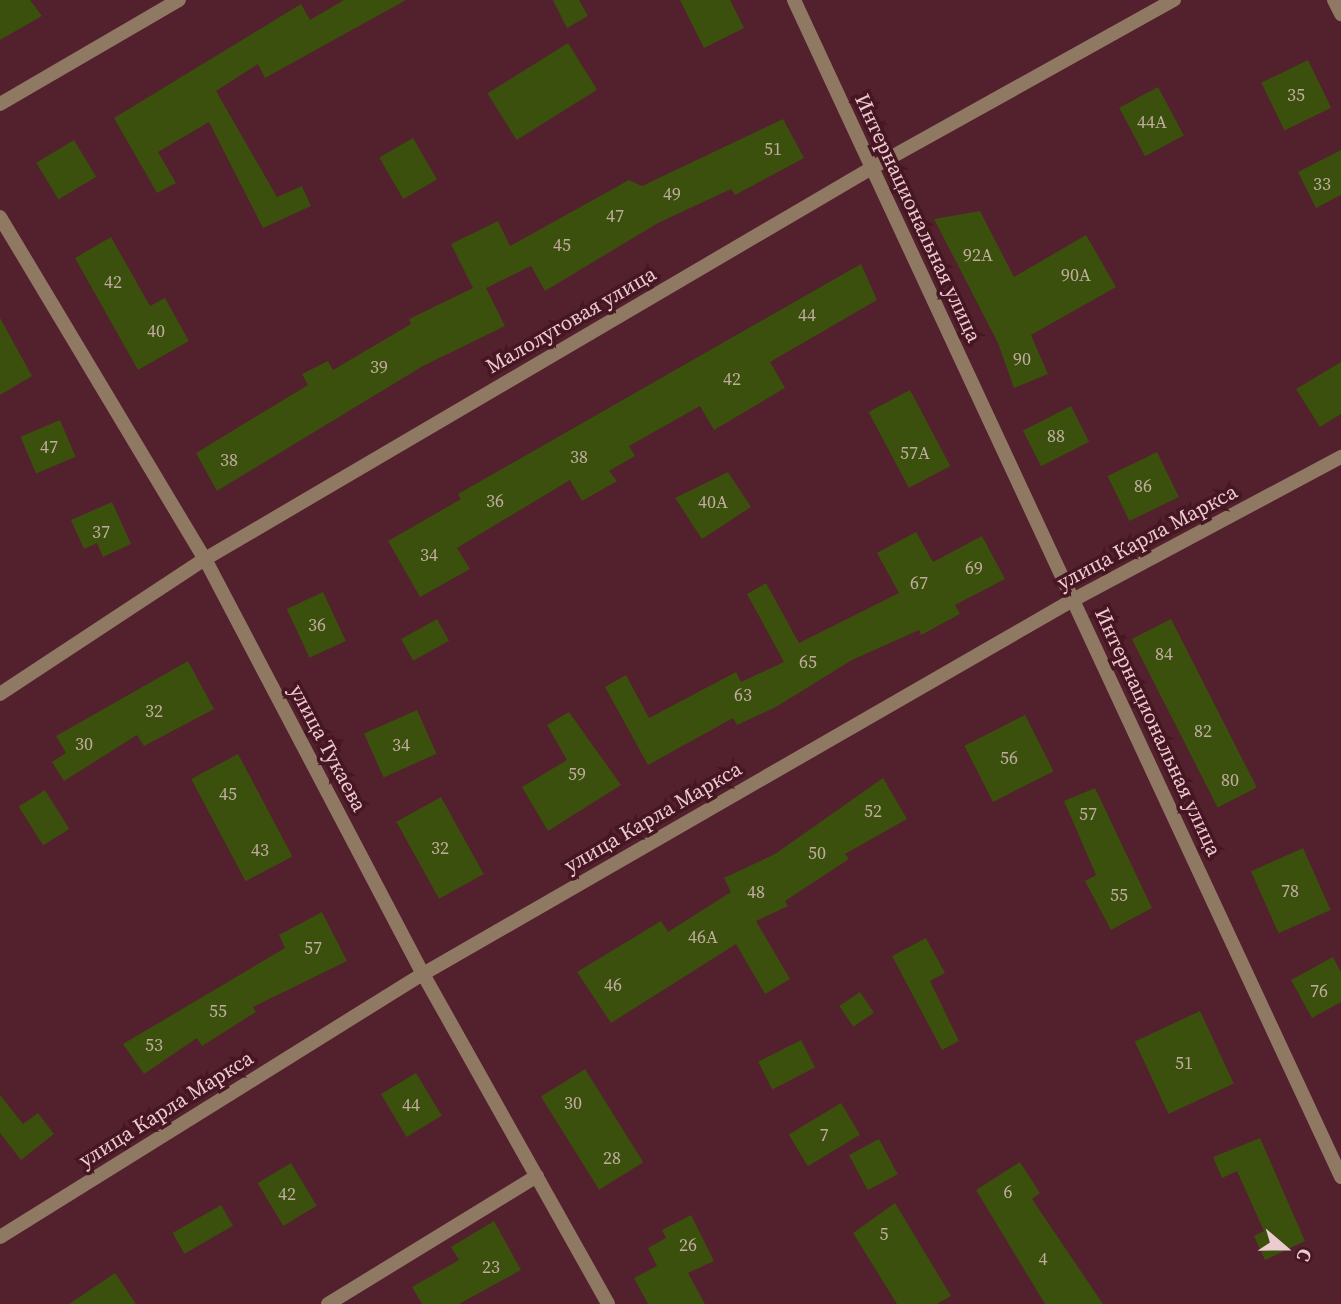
<!DOCTYPE html>
<meta charset="utf-8">
<style>
body{margin:0}
#map{position:relative;width:1341px;height:1304px;overflow:hidden;background:#53202d;font-family:"Source Serif 4",serif}
div>[style]{position:absolute}
[style*='--x']{left:calc(var(--x)*1px);top:calc(var(--y)*1px);width:calc(var(--w)*1px);rotate:calc(var(--a)*1deg)}
.building>*{inset:0;background:#3a500c;transform-origin:0 0}
.minor>*{height:14px;margin:-7px;padding:0 7px;transform-origin:7px;border-radius:7px;background:#8f7963}
span{translate:-50% -50%;white-space:nowrap;text-align:center;line-height:1.15;-webkit-text-stroke:7px #471623;paint-order:stroke}
.number-label{font-size:18px;color:#c0ac9f}
.number-label span{-webkit-text-stroke-width:0}
.street-label{font-size:21px;color:#eccbd0}
.north{position:absolute;left:1250px;top:1213px;width:70px;height:70px;-webkit-text-stroke:5px #471623;paint-order:stroke;rotate:110deg;font-size:19px;font-weight:700;line-height:28px;text-align:center;color:#eccbd0}
.north::after{content:'';display:block;margin:auto;width:24px;height:32px;background:#eccbd0;clip-path:polygon(50% 0,100% 100%,50% 72%,0 100%)}
</style>
<div id="map">
<div class="building">
<div style="clip-path:polygon(0 0,30px 0,42px 16px,0 40px)"></div>
<div style="clip-path:polygon(344px 0,406px 0,265px 78px,258px 64px,216px 91px,277px 197px,302px 186px,311px 206px,263px 228px,209px 122px,158px 152px,176px 183px,157px 193px,114px 118px,301px 4px,310px 20px)"></div>
<div style="clip-path:polygon(553px 0,579px 0,588px 16px,567px 28px)"></div>
<div style="clip-path:polygon(680px 0,730px 0,744px 28px,704px 48px)"></div>
<div style="left:568px;top:43px;width:55px;height:95px;rotate:58deg"></div>
<div style="left:1308px;top:60px;width:53px;height:52px;rotate:64deg"></div>
<div style="left:1158px;top:87px;width:55px;height:44px;rotate:62deg"></div>
<div style="clip-path:polygon(783px 119px,804px 158px,735px 195px,731px 189px,658px 223px,545px 291px,531px 266px,486px 288px,505px 326px,423px 366px,217px 491px,196px 453px,308px 385px,302px 374px,328px 361px,333px 370px,411px 324px,409px 319px,473px 288px,451px 244px,498px 221px,510px 246px,629px 180px,642px 186px)"></div>
<div style="left:413px;top:138px;width:48px;height:39px;rotate:60deg"></div>
<div style="left:74px;top:140px;width:43px;height:44px;rotate:59deg"></div>
<div style="clip-path:polygon(1341px 150px,1341px 195px,1316px 208px,1298px 172px)"></div>
<div style="clip-path:polygon(980px 211px,1014px 277px,1086px 235px,1116px 287px,1031px 335px,1048px 374px,1014px 388px,998px 343px,934px 219px)"></div>
<div style="clip-path:polygon(111px 237px,150px 306px,165px 298px,189px 341px,138px 370px,75px 258px)"></div>
<div style="clip-path:polygon(861px 264px,877px 300px,770px 362px,785px 388px,714px 430px,700px 406px,629px 446px,635px 456px,609px 471px,617px 481px,582px 501px,570px 480px,457px 548px,470px 569px,420px 597px,388px 541px,461px 499px,458px 494px)"></div>
<div style="clip-path:polygon(0 318px,32px 376px,0 395px)"></div>
<div style="clip-path:polygon(1341px 362px,1341px 414px,1320px 427px,1296px 389px)"></div>
<div style="left:910px;top:390px;width:86px;height:47px;rotate:62deg"></div>
<div style="left:1071px;top:406px;width:40px;height:54px;rotate:63deg"></div>
<div style="left:60px;top:420px;width:40px;height:43px;rotate:67deg"></div>
<div style="left:1157px;top:452px;width:50px;height:55px;rotate:64deg"></div>
<div style="clip-path:polygon(728px 472px,751px 507px,702px 539px,675px 498px)"></div>
<div style="clip-path:polygon(112px 502px,131px 544px,103px 557px,97px 543px,84px 549px,71px 520px)"></div>
<div style="clip-path:polygon(916px 532px,933px 562px,982px 536px,1005px 579px,955px 605px,960px 614px,921px 635px,919px 630px,852px 660px,776px 707px,737px 725px,733px 718px,648px 765px,605px 687px,626px 675px,649px 718px,736px 672px,741px 682px,784px 662px,747px 594px,766px 583px,799px 643px,899px 593px,877px 553px)"></div>
<div style="left:323px;top:592px;width:54px;height:40px;rotate:65deg"></div>
<div style="left:437px;top:619px;width:25px;height:41px;rotate:61deg"></div>
<div style="left:1171px;top:619px;width:189px;height:44px;rotate:63deg"></div>
<div style="clip-path:polygon(188px 661px,214px 709px,144px 746px,137px 735px,64px 781px,52px 762px,66px 753px,56px 736px)"></div>
<div style="left:417px;top:710px;width:48px;height:58px;rotate:66deg"></div>
<div style="clip-path:polygon(569px 712px,621px 785px,548px 831px,522px 787px,567px 760px,547px 725px)"></div>
<div style="left:1025px;top:715px;width:63px;height:68px;rotate:63deg"></div>
<div style="left:238px;top:754px;width:116px;height:53px;rotate:62deg"></div>
<div style="clip-path:polygon(883px 778px,907px 819px,845px 854px,849px 859px,785px 901px,788px 906px,756px 921px,790px 979px,765px 994px,736px 944px,611px 1023px,577px 972px,661px 921px,668px 932px,731px 892px,724px 878px,775px 854px)"></div>
<div style="clip-path:polygon(1095px 788px,1152px 908px,1111px 930px,1085px 881px,1096px 875px,1064px 801px)"></div>
<div style="left:45px;top:790px;width:46px;height:31px;rotate:58deg"></div>
<div style="left:441px;top:797px;width:88px;height:51px;rotate:61deg"></div>
<div style="left:1303px;top:848px;width:68px;height:57px;rotate:66deg"></div>
<div style="clip-path:polygon(322px 912px,347px 961px,253px 1007px,256px 1012px,202px 1046px,197px 1038px,144px 1074px,123px 1044px,285px 948px,279px 935px)"></div>
<div style="clip-path:polygon(926px 938px,945px 973px,930px 981px,959px 1041px,942px 1050px,892px 956px)"></div>
<div style="clip-path:polygon(1333px 957px,1341px 972px,1341px 1002px,1312px 1018px,1291px 980px)"></div>
<div style="left:860px;top:992px;width:25px;height:25px;rotate:56deg"></div>
<div style="left:1200px;top:1011px;width:80px;height:72px;rotate:65deg"></div>
<div style="left:801px;top:1040px;width:31px;height:48px;rotate:63deg"></div>
<div style="left:585px;top:1069px;width:110px;height:52px;rotate:58deg"></div>
<div style="left:416px;top:1073px;width:50px;height:41px;rotate:59deg"></div>
<div style="clip-path:polygon(0 1095px,23px 1124px,38px 1113px,54px 1134px,21px 1160px,0 1133px)"></div>
<div style="left:841px;top:1103px;width:37px;height:61px;rotate:59deg"></div>
<div style="clip-path:polygon(1260px 1138px,1305px 1241px,1265px 1260px,1254px 1236px,1264px 1231px,1237px 1171px,1222px 1178px,1213px 1157px)"></div>
<div style="left:879px;top:1139px;width:40px;height:34px;rotate:62deg"></div>
<div style="clip-path:polygon(1020px 1162px,1040px 1193px,1032px 1199px,1103px 1304px,1045px 1304px,976px 1190px)"></div>
<div style="left:291px;top:1163px;width:50px;height:39px;rotate:59deg"></div>
<div style="clip-path:polygon(895px 1203px,951px 1296px,937px 1304px,897px 1304px,853px 1233px)"></div>
<div style="left:221px;top:1205px;width:24px;height:56px;rotate:60deg"></div>
<div style="clip-path:polygon(691px 1215px,714px 1261px,688px 1273px,705px 1304px,648px 1304px,634px 1278px,657px 1266px,648px 1248px,666px 1238px,662px 1230px)"></div>
<div style="clip-path:polygon(494px 1221px,521px 1270px,459px 1304px,422px 1304px,412px 1287px,459px 1260px,451px 1247px)"></div>
<div style="clip-path:polygon(115px 1273px,136px 1304px,69px 1304px)"></div>
</div>
<div class="minor">
<div style="--x:794;--y:0;--w:1298;--a:65.07"></div>
<div style="--x:1334;--y:0;--w:16;--a:63"></div>
<div style="--x:0;--y:104;--w:207;--a:-30.2"></div>
<div style="--x:0;--y:217;--w:399;--a:59.1"></div>
<div style="--x:205;--y:559;--w:469;--a:62.3"></div>
<div style="--x:423;--y:974;--w:378;--a:60.7"></div>
<div style="--x:0;--y:694;--w:245;--a:-33.4"></div>
<div style="--x:205;--y:559;--w:771;--a:-30.39"></div>
<div style="--x:870;--y:169;--w:348;--a:-29.1"></div>
<div style="--x:0;--y:1237;--w:498;--a:-31.9"></div>
<div style="--x:423;--y:974;--w:750;--a:-29.92"></div>
<div style="--x:1073;--y:600;--w:304;--a:-28.1"></div>
<div style="--x:328;--y:1304;--w:245;--a:-31.5"></div>
</div>
<div class="number-label">
<span style="left:1296px;top:95px">35</span>
<span style="left:1152px;top:122px">44А</span>
<span style="left:773px;top:149px">51</span>
<span style="left:1322px;top:184px">33</span>
<span style="left:672px;top:194px">49</span>
<span style="left:615px;top:216px">47</span>
<span style="left:562px;top:245px">45</span>
<span style="left:978px;top:255px">92А</span>
<span style="left:1076px;top:275px">90А</span>
<span style="left:113px;top:282px">42</span>
<span style="left:807px;top:315px">44</span>
<span style="left:156px;top:331px">40</span>
<span style="left:1022px;top:359px">90</span>
<span style="left:379px;top:367px">39</span>
<span style="left:732px;top:379px">42</span>
<span style="left:1056px;top:436px">88</span>
<span style="left:49px;top:447px">47</span>
<span style="left:915px;top:453px">57А</span>
<span style="left:579px;top:457px">38</span>
<span style="left:229px;top:460px">38</span>
<span style="left:1143px;top:486px">86</span>
<span style="left:495px;top:501px">36</span>
<span style="left:713px;top:502px">40А</span>
<span style="left:101px;top:532px">37</span>
<span style="left:429px;top:555px">34</span>
<span style="left:974px;top:568px">69</span>
<span style="left:919px;top:583px">67</span>
<span style="left:317px;top:625px">36</span>
<span style="left:1164px;top:654px">84</span>
<span style="left:808px;top:662px">65</span>
<span style="left:743px;top:695px">63</span>
<span style="left:154px;top:711px">32</span>
<span style="left:1203px;top:731px">82</span>
<span style="left:84px;top:744px">30</span>
<span style="left:401px;top:745px">34</span>
<span style="left:1009px;top:758px">56</span>
<span style="left:577px;top:774px">59</span>
<span style="left:1230px;top:780px">80</span>
<span style="left:228px;top:794px">45</span>
<span style="left:873px;top:811px">52</span>
<span style="left:1088px;top:814px">57</span>
<span style="left:440px;top:848px">32</span>
<span style="left:260px;top:850px">43</span>
<span style="left:817px;top:853px">50</span>
<span style="left:1290px;top:891px">78</span>
<span style="left:756px;top:892px">48</span>
<span style="left:1119px;top:895px">55</span>
<span style="left:703px;top:937px">46А</span>
<span style="left:313px;top:948px">57</span>
<span style="left:613px;top:985px">46</span>
<span style="left:1319px;top:991px">76</span>
<span style="left:218px;top:1011px">55</span>
<span style="left:154px;top:1045px">53</span>
<span style="left:1184px;top:1063px">51</span>
<span style="left:573px;top:1103px">30</span>
<span style="left:411px;top:1105px">44</span>
<span style="left:824px;top:1135px">7</span>
<span style="left:612px;top:1158px">28</span>
<span style="left:1008px;top:1192px">6</span>
<span style="left:287px;top:1194px">42</span>
<span style="left:884px;top:1234px">5</span>
<span style="left:688px;top:1245px">26</span>
<span style="left:1043px;top:1259px">4</span>
<span style="left:491px;top:1267px">23</span>
</div>
<div class="street-label">
<span style="left:918px;top:218px;rotate:65deg">Интернациональная улица</span>
<span style="left:571px;top:320px;rotate:-30deg">Малолуговая улица</span>
<span style="left:1147px;top:537px;rotate:-28deg">улица Карла Маркса</span>
<span style="left:1158px;top:732px;rotate:65deg">Интернациональная улица</span>
<span style="left:328px;top:748px;rotate:62deg">улица Тукаева</span>
<span style="left:653px;top:817px;rotate:-30deg">улица Карла Маркса</span>
<span style="left:166px;top:1109px;rotate:-32deg">улица Карла Маркса</span>
</div>
<div class="north">С</div>
</div>
